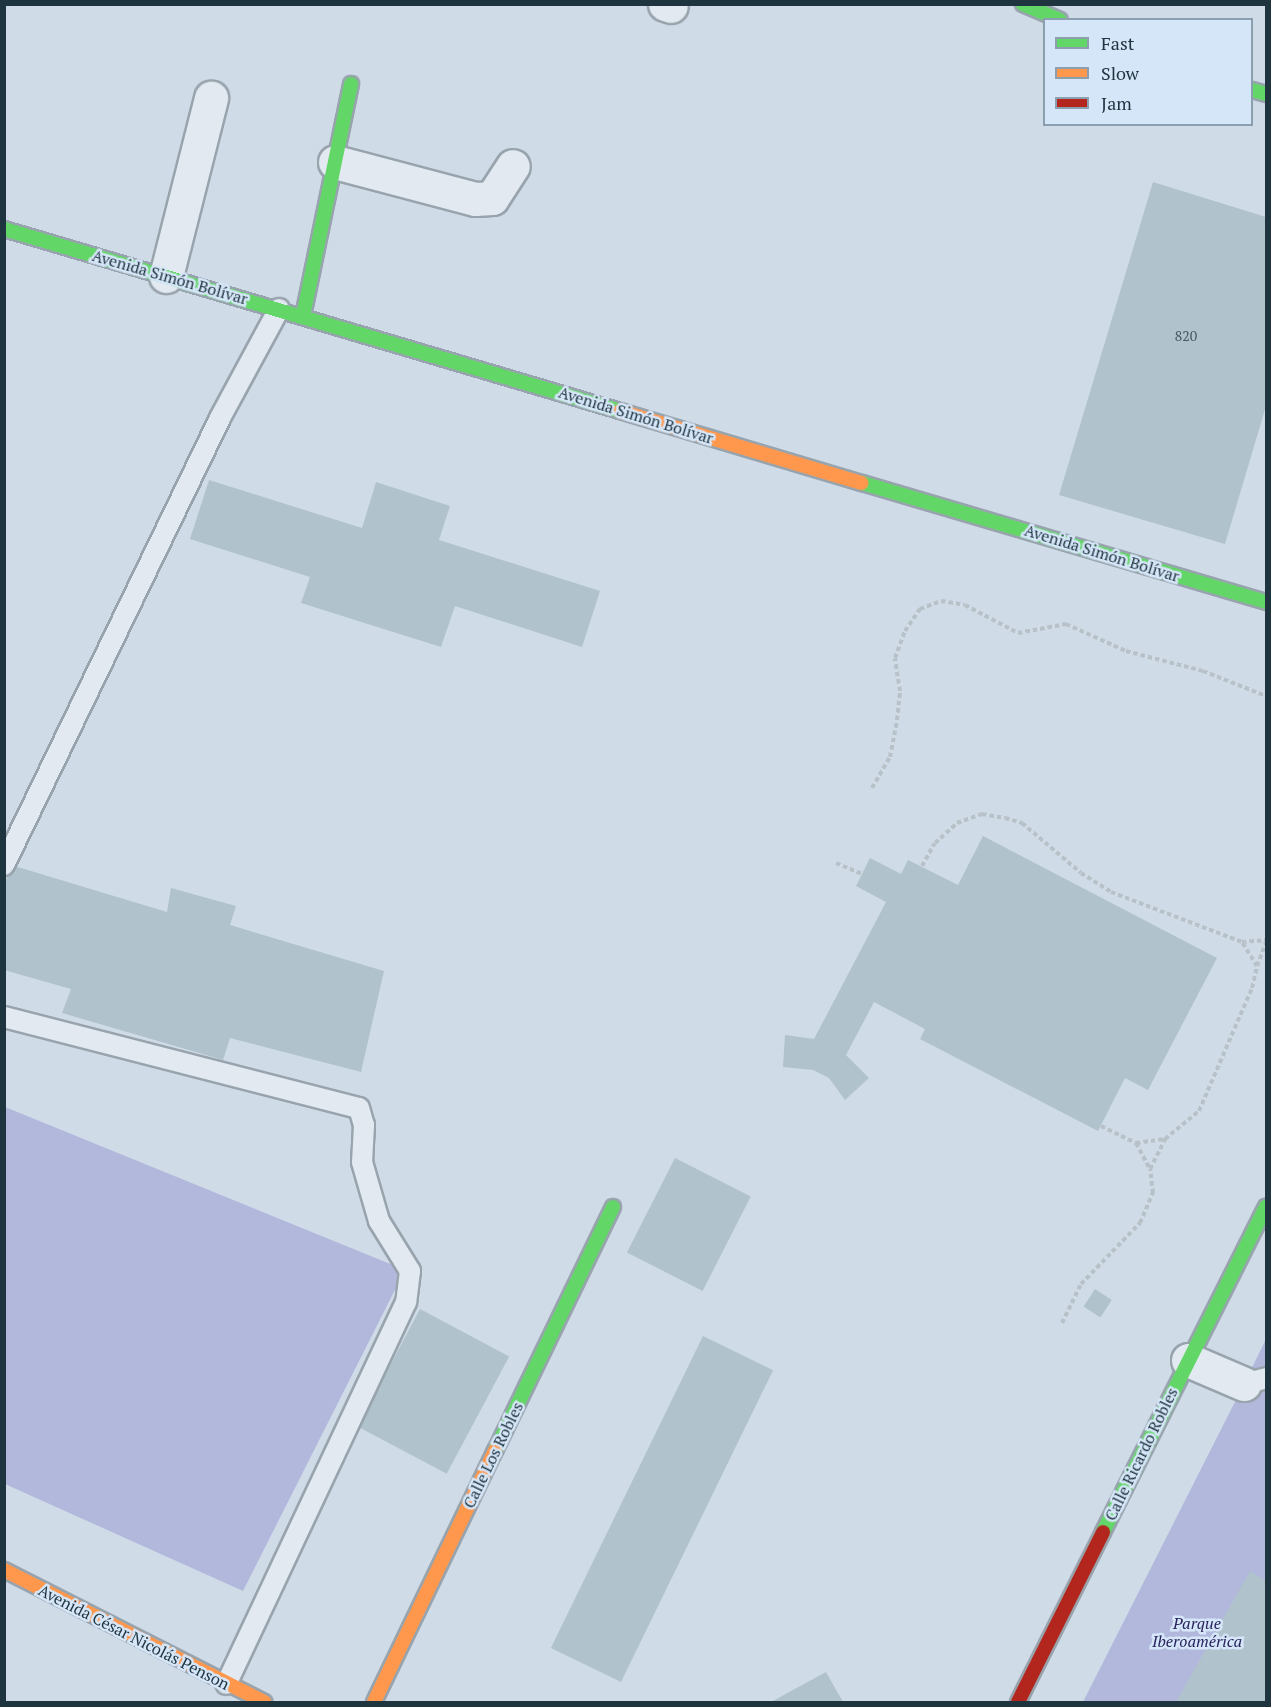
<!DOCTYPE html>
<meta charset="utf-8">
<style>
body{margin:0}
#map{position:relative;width:1271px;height:1707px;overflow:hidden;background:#d0dbe8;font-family:"PT Serif",serif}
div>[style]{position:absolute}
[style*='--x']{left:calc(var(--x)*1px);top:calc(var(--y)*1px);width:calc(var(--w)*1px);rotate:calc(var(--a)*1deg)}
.green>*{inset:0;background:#b1b8dc}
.building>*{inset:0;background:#b0c2cc;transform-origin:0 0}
.path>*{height:4px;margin-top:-2px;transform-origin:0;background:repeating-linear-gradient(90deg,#b8c1c8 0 4.5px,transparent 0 7.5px)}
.roads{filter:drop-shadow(2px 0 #98a4ad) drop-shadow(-2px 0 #98a4ad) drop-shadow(0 2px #98a4ad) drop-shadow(0 -2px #98a4ad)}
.lane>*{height:20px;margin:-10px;padding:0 10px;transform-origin:10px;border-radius:10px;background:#e2e9f0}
.street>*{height:33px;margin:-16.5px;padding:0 16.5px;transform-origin:16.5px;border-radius:16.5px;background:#e2e9f0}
.fast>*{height:14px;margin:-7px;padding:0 7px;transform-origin:7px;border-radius:7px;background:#63d668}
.slow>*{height:14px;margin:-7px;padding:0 7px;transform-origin:7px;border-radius:7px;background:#ff974d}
.jam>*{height:14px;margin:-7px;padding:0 7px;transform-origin:7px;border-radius:7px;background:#b3261e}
span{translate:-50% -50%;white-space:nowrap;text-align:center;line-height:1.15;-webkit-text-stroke:5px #d6e6f9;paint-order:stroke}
.number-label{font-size:14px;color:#425862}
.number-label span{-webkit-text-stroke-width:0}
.street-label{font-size:16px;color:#1e343e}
.park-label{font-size:16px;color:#28235d;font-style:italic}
.frame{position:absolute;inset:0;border:6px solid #1e343e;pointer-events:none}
.legend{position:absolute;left:1043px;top:18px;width:210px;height:108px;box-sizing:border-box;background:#d6e6f9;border:2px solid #8c9fae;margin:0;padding:8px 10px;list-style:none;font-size:18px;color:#1e343e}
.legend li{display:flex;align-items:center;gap:12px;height:30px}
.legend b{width:30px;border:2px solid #8c9fae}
</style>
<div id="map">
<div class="green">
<div style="clip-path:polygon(5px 1107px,405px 1270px,243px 1591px,5px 1484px)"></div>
<div style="clip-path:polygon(1266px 1339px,1266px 1702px,1083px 1702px,1244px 1384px)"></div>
</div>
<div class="building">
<div style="clip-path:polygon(1153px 182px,1266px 217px,1266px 406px,1225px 544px,1059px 495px)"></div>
<div style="clip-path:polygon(209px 480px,362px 528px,376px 482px,450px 506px,439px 540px,600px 591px,582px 647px,455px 606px,441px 647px,301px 603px,310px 577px,190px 539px)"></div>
<div style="clip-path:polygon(983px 836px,1217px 958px,1148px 1090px,1125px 1078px,1098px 1131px,920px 1039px,925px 1029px,874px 1002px,846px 1055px,869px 1078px,845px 1100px,829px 1078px,813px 1070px,783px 1067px,785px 1035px,814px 1039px,886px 902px,856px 886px,870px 858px,901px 874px,908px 860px,958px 885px)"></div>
<div style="clip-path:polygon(11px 865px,167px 912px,171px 888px,236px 906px,230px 925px,384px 971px,361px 1072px,230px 1038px,223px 1060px,62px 1013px,71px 989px,4px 970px,4px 886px)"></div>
<div style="left:675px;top:1158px;width:85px;height:106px;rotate:27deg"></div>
<div style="left:1095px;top:1289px;width:20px;height:21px;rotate:33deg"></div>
<div style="left:420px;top:1309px;width:101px;height:133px;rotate:28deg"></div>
<div style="left:703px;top:1336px;width:78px;height:347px;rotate:26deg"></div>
<div style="clip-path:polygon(1250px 1571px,1266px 1581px,1266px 1702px,1176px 1702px)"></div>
<div style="clip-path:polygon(826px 1672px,843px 1702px,771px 1702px)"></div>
</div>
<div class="path">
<div style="--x:872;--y:788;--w:36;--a:-60"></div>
<div style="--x:890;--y:757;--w:38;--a:-79"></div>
<div style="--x:897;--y:720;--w:29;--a:-84"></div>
<div style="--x:900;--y:691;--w:33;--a:-99"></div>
<div style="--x:895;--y:658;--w:29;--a:-70"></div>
<div style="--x:905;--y:631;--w:27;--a:-56"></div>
<div style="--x:920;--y:609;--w:22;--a:-21"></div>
<div style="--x:941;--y:601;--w:24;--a:9"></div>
<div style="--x:965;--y:605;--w:60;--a:27.8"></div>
<div style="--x:1018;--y:633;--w:49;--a:-10.6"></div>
<div style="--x:1066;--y:624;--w:66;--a:24.2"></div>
<div style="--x:1126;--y:651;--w:80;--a:14.6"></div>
<div style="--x:1203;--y:671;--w:68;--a:21.6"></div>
<div style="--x:836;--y:863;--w:28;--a:23"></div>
<div style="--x:922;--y:866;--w:26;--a:-61"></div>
<div style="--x:935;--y:843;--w:30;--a:-42"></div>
<div style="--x:957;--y:823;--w:27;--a:-20"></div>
<div style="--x:982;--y:814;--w:23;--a:10"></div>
<div style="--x:1005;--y:818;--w:18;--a:16"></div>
<div style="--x:1022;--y:823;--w:77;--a:40.3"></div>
<div style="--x:1081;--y:873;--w:36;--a:32"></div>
<div style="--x:1111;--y:892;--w:140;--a:20.9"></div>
<div style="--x:1242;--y:942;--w:24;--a:-5"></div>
<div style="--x:1257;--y:966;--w:26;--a:-69"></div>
<div style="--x:1101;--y:1126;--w:39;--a:26"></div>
<div style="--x:1136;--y:1143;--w:29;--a:-8"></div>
<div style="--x:1136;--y:1143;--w:30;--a:62"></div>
<div style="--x:1062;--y:1323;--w:43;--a:-64"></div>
<div style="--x:1081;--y:1284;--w:85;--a:-46"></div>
<div style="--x:1140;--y:1223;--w:33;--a:-67"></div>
<div style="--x:1153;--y:1193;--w:24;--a:-97"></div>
<div style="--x:1150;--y:1169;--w:34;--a:-63"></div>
<div style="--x:1165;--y:1139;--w:44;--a:-39.5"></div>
<div style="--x:1199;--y:1111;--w:134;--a:-66.7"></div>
<div style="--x:1252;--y:988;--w:23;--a:-77"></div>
<div style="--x:1257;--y:966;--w:28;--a:-122"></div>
</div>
<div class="roads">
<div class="lane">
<div style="--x:4;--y:865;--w:496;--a:-64.2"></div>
<div style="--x:220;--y:418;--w:124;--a:-61.6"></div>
<div style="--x:4;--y:1017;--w:366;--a:14.4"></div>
<div style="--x:359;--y:1108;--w:18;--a:74"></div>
<div style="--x:364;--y:1125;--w:37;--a:93"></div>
<div style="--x:362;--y:1162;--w:61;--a:73.9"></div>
<div style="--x:379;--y:1221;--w:59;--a:58.2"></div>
<div style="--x:410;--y:1271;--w:31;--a:97"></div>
<div style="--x:406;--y:1302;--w:422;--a:115.2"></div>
<div style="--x:1244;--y:1384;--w:23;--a:-15"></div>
</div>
<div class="street">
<div style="--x:665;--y:4;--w:6;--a:18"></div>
<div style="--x:335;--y:162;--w:145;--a:14.8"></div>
<div style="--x:475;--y:199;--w:17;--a:-3"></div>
<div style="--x:492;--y:198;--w:38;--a:-57"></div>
<div style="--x:166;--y:276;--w:184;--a:-75.8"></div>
<div style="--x:1188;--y:1360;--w:61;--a:23.2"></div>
</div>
<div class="fast">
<div style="--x:1023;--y:4;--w:40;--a:23.4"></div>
<div style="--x:1252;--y:90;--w:15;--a:16"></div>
<div style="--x:4;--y:229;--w:642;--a:16.46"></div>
<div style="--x:303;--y:316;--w:237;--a:-78.3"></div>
<div style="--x:862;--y:483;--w:421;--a:16.4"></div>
<div style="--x:495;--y:1451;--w:271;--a:-64.2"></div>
<div style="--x:1103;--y:1532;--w:364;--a:-63.4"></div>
</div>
<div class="slow">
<div style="--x:620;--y:411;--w:252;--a:16.6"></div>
<div style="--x:4;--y:1570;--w:292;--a:26.9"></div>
<div style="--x:374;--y:1702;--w:279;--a:-64.3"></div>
</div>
<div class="jam">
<div style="--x:1018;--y:1702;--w:190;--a:-63.4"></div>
</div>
</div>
<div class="number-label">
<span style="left:1186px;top:336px">820</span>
</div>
<div class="street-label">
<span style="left:170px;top:277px;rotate:16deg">Avenida Simón Bolívar</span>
<span style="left:636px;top:415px;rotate:17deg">Avenida Simón Bolívar</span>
<span style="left:1102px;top:553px;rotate:17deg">Avenida Simón Bolívar</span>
<span style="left:1141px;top:1454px;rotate:-64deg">Calle Ricardo Robles</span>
<span style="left:493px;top:1455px;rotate:-64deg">Calle Los Robles</span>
<span style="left:134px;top:1637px;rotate:27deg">Avenida César Nicolás Penson</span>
</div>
<div class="park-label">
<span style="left:1197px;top:1632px">Parque<br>Iberoamérica</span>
</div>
<div class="frame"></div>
<ul class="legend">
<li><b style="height:8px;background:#63d668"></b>Fast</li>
<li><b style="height:8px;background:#ff974d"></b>Slow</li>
<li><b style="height:8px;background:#b3261e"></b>Jam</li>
</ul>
</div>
